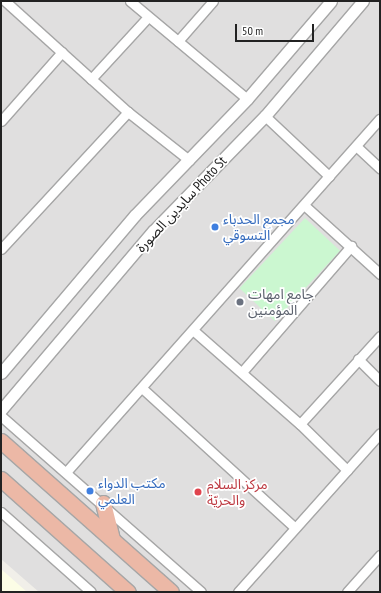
<!DOCTYPE html>
<meta charset="utf-8">
<style>
body{margin:0}
#map{position:relative;width:381px;height:593px;overflow:hidden;background:#f1efe9;font-family:"PT Sans Narrow","Noto Sans Arabic",sans-serif}
div>[style]{position:absolute}
[style*='--x']{left:calc(var(--x)*1px);top:calc(var(--y)*1px);width:calc(var(--w)*1px);rotate:calc(var(--a)*1deg)}
.residential>*{inset:0;background:#e0dfdf}
.education>*{inset:0;background:#fcfde6}
.park>*{inset:0;background:#cbf7d0;transform-origin:0 0}
.roads{filter:drop-shadow(1px 0 #a6a6a6) drop-shadow(-1px 0 #a6a6a6) drop-shadow(0 1px #a6a6a6) drop-shadow(0 -1px #a6a6a6)}
.minor>*{height:9px;margin:-4.5px;padding:0 4.5px;transform-origin:4.5px;border-radius:4.5px;background:#fff}
.tertiary>*{height:11px;margin:-5.5px;padding:0 5.5px;transform-origin:5.5px;border-radius:5.5px;background:#fff}
.trunk>*{height:15px;margin:-7.5px;padding:0 7.5px;transform-origin:7.5px;border-radius:7.5px;background:#ecb8a6}
.dots>*{width:11px;height:11px;translate:-50% -50%;box-sizing:border-box;border:2px solid #fff;border-radius:50%}
span{translate:-50% -50%;white-space:nowrap;text-align:center;line-height:1.15;-webkit-text-stroke:3.5px #fff;paint-order:stroke}
.street-label{font-size:14px;color:#222}
.shop-label{font-size:14px;color:#366cbe}
.left{translate:0 -50%;text-align:left}
.worship-label{font-size:14px;color:#5b616d}
.health-label{font-size:14px;color:#be3a42}
.frame{position:absolute;inset:0;border:2px solid #222;pointer-events:none}
.scale{position:absolute;left:235px;top:24px;width:79px;height:18px;box-sizing:border-box;border:2px solid #222;border-top:0;padding-left:5px;font-size:12px;line-height:14px;white-space:nowrap;color:#222;-webkit-text-stroke:3px #fff;paint-order:stroke}
</style>
<div id="map">
<div class="residential">
<div style="clip-path:polygon(1px 1px,380px 1px,380px 592px,39px 592px,1px 559px)"></div>
</div>
<div class="education">
<div style="clip-path:polygon(1px 569px,27px 592px,1px 592px)"></div>
</div>
<div class="park">
<div style="left:305px;top:218px;width:48px;height:96px;rotate:43deg"></div>
</div>
<div class="roads">
<div class="minor">
<div style="--x:5;--y:1;--w:166;--a:42.1"></div>
<div style="--x:128;--y:112;--w:78;--a:38.2"></div>
<div style="--x:130;--y:1;--w:153;--a:39.9"></div>
<div style="--x:178;--y:41;--w:53;--a:-48.8"></div>
<div style="--x:91;--y:79;--w:84;--a:-47.4"></div>
<div style="--x:265;--y:116;--w:88;--a:43.2"></div>
<div style="--x:1;--y:121;--w:92;--a:-48.5"></div>
<div style="--x:356;--y:146;--w:33;--a:43"></div>
<div style="--x:304;--y:205;--w:103;--a:42.2"></div>
<div style="--x:1;--y:249;--w:187;--a:-47.2"></div>
<div style="--x:194;--y:331;--w:141;--a:41.3"></div>
<div style="--x:300;--y:424;--w:66;--a:44.4"></div>
<div style="--x:358;--y:359;--w:31;--a:45"></div>
<div style="--x:242;--y:372;--w:167;--a:-49.1"></div>
<div style="--x:143;--y:389;--w:205;--a:42.4"></div>
<div style="--x:1;--y:416;--w:266;--a:41.3"></div>
<div style="--x:300;--y:424;--w:119;--a:-47.7"></div>
<div style="--x:67;--y:471;--w:471;--a:-48.4"></div>
<div style="--x:1;--y:512;--w:120;--a:41.6"></div>
<div style="--x:238;--y:592;--w:213;--a:-48.2"></div>
<div style="--x:347;--y:592;--w:50;--a:-48.3"></div>
</div>
<div class="tertiary">
<div style="--x:1;--y:373;--w:207;--a:-49.7"></div>
<div style="--x:135;--y:215;--w:161;--a:-46"></div>
<div style="--x:247;--y:99;--w:129;--a:-49.4"></div>
<div style="--x:1;--y:410;--w:235;--a:-49.7"></div>
<div style="--x:153;--y:231;--w:161;--a:-45.8"></div>
<div style="--x:265;--y:116;--w:151;--a:-49.6"></div>
</div>
<div class="trunk">
<div style="--x:1;--y:441;--w:227;--a:41.6"></div>
<div style="--x:1;--y:479;--w:170;--a:41.7"></div>
<div style="--x:103;--y:503;--w:36;--a:76"></div>
</div>
</div>
<div class="dots">
<div style="left:215px;top:227px;background:#3f7fe0"></div>
<div style="left:240px;top:302px;background:#6b7280"></div>
<div style="left:90px;top:491px;background:#3f7fe0"></div>
<div style="left:198px;top:492px;background:#e0444e"></div>
</div>
<div class="street-label">
<span style="left:181px;top:204px;rotate:-47deg">سايدين الصورة Photo St</span>
</div>
<div class="shop-label">
<span class="left" style="left:223px;top:227px">مجمع الحدباء<br>التسوقي</span>
<span class="left" style="left:98px;top:491px">مكتب الدواء<br>العلمي</span>
</div>
<div class="worship-label">
<span class="left" style="left:248px;top:302px">جامع امهات<br>المؤمنين</span>
</div>
<div class="health-label">
<span class="left" style="left:207px;top:492px">مركز السلام<br>والحريّة</span>
</div>
<div class="frame"></div>
<div class="scale">50 m</div>
</div>
